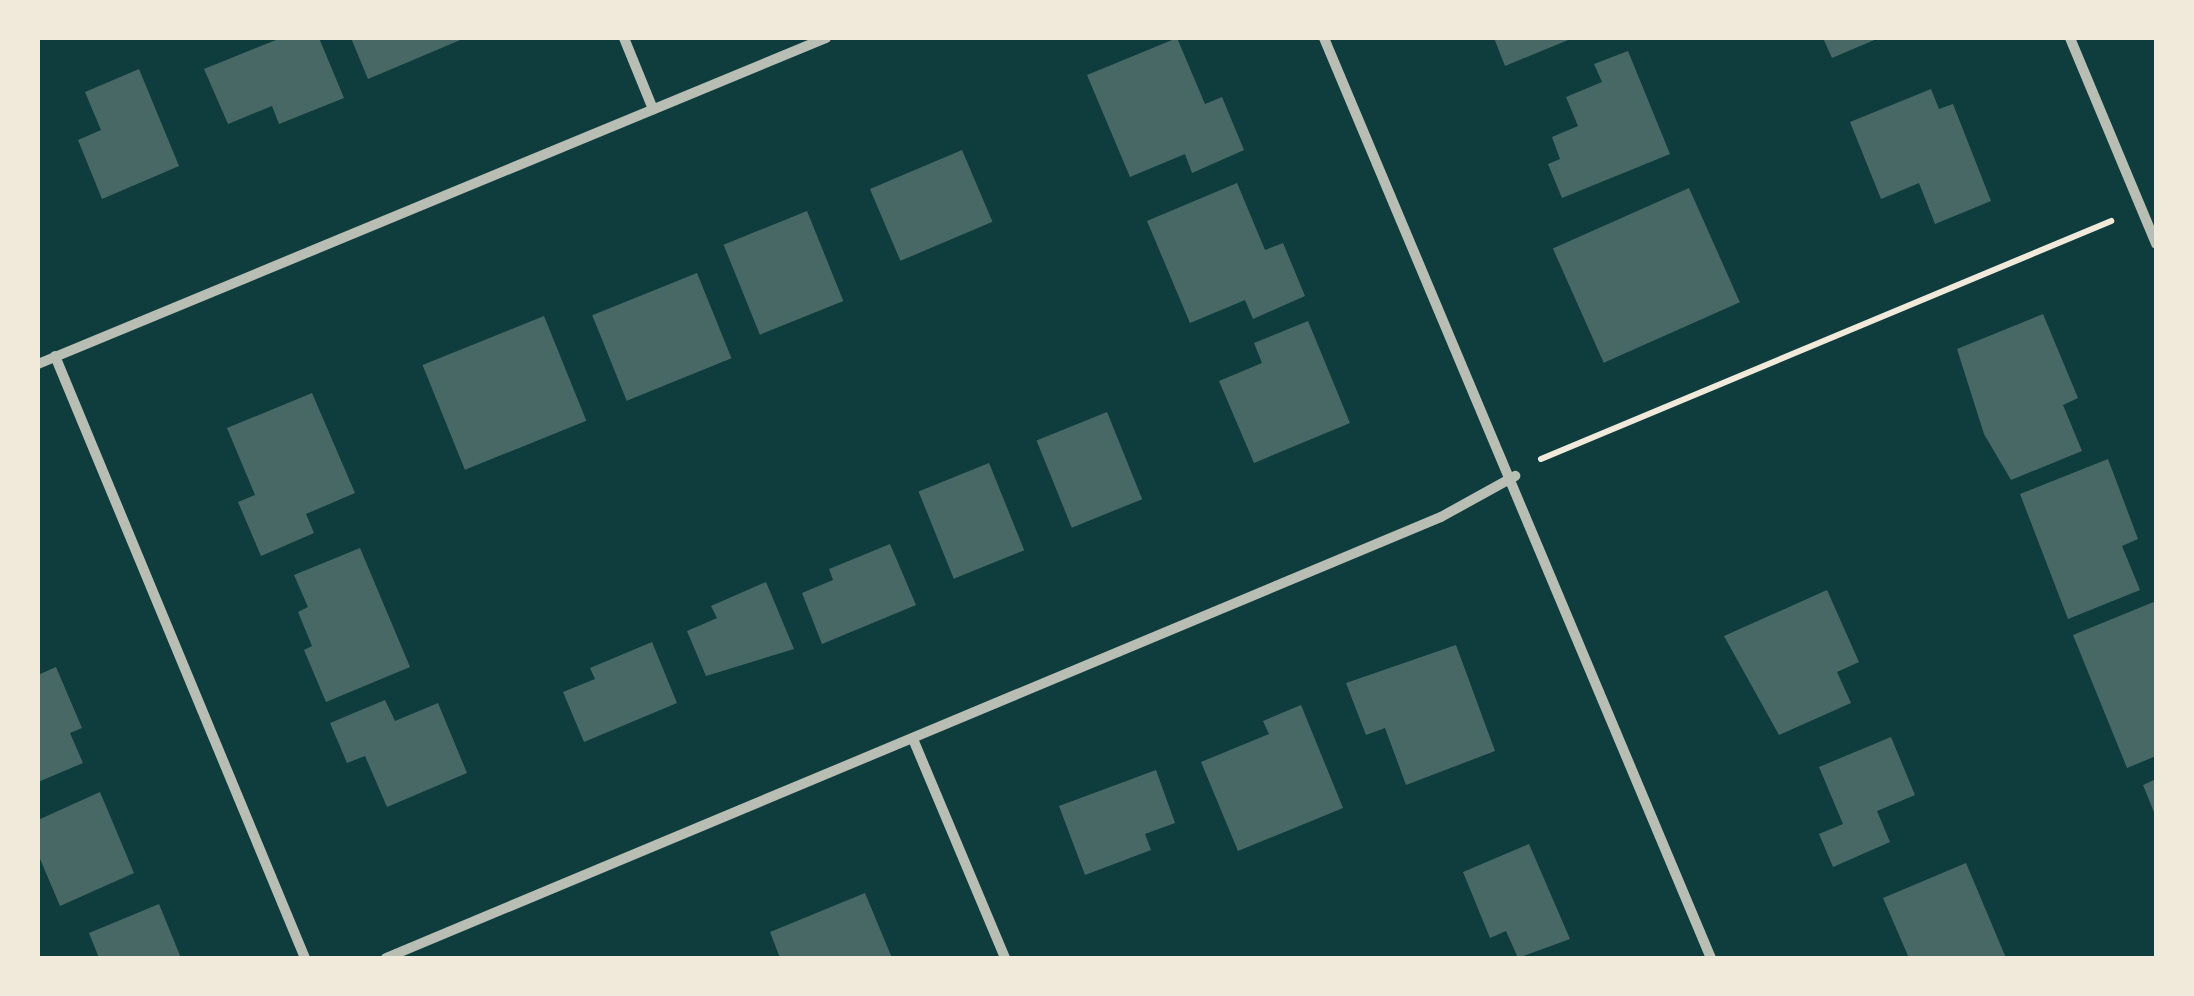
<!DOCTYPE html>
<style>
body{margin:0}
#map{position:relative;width:2194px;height:996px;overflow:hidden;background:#0f3d3e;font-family:Literata,serif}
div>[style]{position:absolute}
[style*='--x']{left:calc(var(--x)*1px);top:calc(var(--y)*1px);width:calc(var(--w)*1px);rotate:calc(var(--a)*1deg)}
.building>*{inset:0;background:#486865;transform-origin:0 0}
.path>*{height:6px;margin:-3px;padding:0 3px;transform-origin:3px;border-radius:3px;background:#f1e9da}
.minor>*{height:10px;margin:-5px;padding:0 5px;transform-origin:5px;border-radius:5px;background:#b8beb3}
span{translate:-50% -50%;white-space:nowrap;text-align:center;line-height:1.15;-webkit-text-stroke:10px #f1e9da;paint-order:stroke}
.frame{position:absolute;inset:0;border:40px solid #f1e9da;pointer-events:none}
</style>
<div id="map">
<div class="building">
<div style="clip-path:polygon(281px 38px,319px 38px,344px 98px,279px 124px,272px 106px,228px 124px,204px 69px)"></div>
<div style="clip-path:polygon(351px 38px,465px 38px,368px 79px)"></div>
<div style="clip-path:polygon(1177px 38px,1205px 104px,1222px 97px,1244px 150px,1192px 173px,1185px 154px,1130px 177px,1087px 75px)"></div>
<div style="clip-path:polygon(1494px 38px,1573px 38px,1505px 66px)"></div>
<div style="clip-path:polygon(1823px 38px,1879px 38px,1832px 58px)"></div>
<div style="clip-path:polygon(1628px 51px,1670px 154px,1562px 198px,1548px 164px,1560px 159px,1552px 137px,1578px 126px,1566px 97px,1602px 82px,1594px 64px)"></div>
<div style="clip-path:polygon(139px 69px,179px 166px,102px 199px,78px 140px,101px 130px,85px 92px)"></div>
<div style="clip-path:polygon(1931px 89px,1939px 109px,1953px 104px,1991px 201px,1935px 224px,1919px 183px,1881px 199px,1850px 122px)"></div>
<div style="left:962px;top:150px;width:78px;height:100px;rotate:67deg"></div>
<div style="clip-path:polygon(1237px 183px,1265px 250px,1283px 243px,1305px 296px,1253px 319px,1245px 300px,1190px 323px,1147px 221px)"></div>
<div style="left:1689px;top:188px;width:125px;height:149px;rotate:66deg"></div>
<div style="left:807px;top:211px;width:97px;height:90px;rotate:68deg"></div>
<div style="left:697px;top:273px;width:92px;height:113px;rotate:68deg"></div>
<div style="clip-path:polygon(2043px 314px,2078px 398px,2063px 405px,2082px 451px,2011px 480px,1984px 434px,1957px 349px)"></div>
<div style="left:544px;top:316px;width:113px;height:131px;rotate:68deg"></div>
<div style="clip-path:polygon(1308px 321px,1350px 423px,1254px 463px,1219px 381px,1262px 363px,1254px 343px)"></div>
<div style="clip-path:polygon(312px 393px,355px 493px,306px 514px,314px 533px,261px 556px,238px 502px,255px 495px,227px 428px)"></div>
<div style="left:1107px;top:412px;width:94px;height:76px;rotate:68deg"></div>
<div style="clip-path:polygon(2108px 459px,2138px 539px,2122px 546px,2140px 590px,2068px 619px,2020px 494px)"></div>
<div style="left:989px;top:463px;width:94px;height:76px;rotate:68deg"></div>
<div style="clip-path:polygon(890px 544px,916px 605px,822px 644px,802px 593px,833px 580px,829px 569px)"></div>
<div style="clip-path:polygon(360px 548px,410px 667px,326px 702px,304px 650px,312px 646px,298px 612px,308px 607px,294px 575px)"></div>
<div style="clip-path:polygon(766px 582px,794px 649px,706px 676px,687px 631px,717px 618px,711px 606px)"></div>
<div style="clip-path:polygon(1827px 590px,1859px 662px,1837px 672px,1851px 703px,1779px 735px,1724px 636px)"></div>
<div style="clip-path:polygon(2156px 601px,2156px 756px,2127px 768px,2073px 635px)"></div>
<div style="clip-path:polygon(652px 642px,677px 703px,584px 742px,563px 692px,595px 679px,590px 668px)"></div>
<div style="clip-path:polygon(1456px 645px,1495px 751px,1406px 785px,1385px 728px,1366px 735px,1346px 683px)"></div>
<div style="clip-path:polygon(56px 667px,82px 728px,70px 733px,83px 763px,38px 782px,38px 675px)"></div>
<div style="clip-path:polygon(385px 700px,395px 721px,438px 703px,467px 773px,387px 807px,365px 756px,347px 763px,330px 723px)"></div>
<div style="clip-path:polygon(1301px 705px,1343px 808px,1238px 851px,1201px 762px,1269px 734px,1263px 721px)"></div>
<div style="clip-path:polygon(1891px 737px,1915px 795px,1877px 811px,1890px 842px,1833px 867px,1819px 834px,1843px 824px,1819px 767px)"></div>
<div style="clip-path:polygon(1156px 770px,1175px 823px,1145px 834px,1151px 850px,1085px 875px,1059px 806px)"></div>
<div style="clip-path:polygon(2156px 779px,2156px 817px,2143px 785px)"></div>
<div style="clip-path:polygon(100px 792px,134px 873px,60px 906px,38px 854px,38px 820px)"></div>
<div style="clip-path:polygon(1529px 844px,1570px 939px,1518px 958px,1506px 931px,1490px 938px,1463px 872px)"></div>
<div style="clip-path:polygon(1966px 863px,2006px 958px,1909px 958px,1883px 898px)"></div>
<div style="clip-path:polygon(865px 893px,892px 958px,780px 958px,770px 932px)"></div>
<div style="clip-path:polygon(159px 904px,181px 958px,99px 958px,89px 933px)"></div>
</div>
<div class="path">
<div style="--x:1541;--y:459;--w:618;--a:-22.66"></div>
</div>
<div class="minor">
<div style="--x:624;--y:38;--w:77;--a:67.8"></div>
<div style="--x:1324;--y:38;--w:998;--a:67.19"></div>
<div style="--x:2070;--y:38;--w:223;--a:67.3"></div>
<div style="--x:55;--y:356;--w:652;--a:67.45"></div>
<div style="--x:38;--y:364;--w:853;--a:-22.48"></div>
<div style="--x:913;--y:739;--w:238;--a:67.2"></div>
<div style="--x:386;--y:958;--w:1143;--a:-22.69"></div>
<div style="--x:1441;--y:517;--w:85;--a:-29"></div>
</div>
<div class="frame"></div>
</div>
